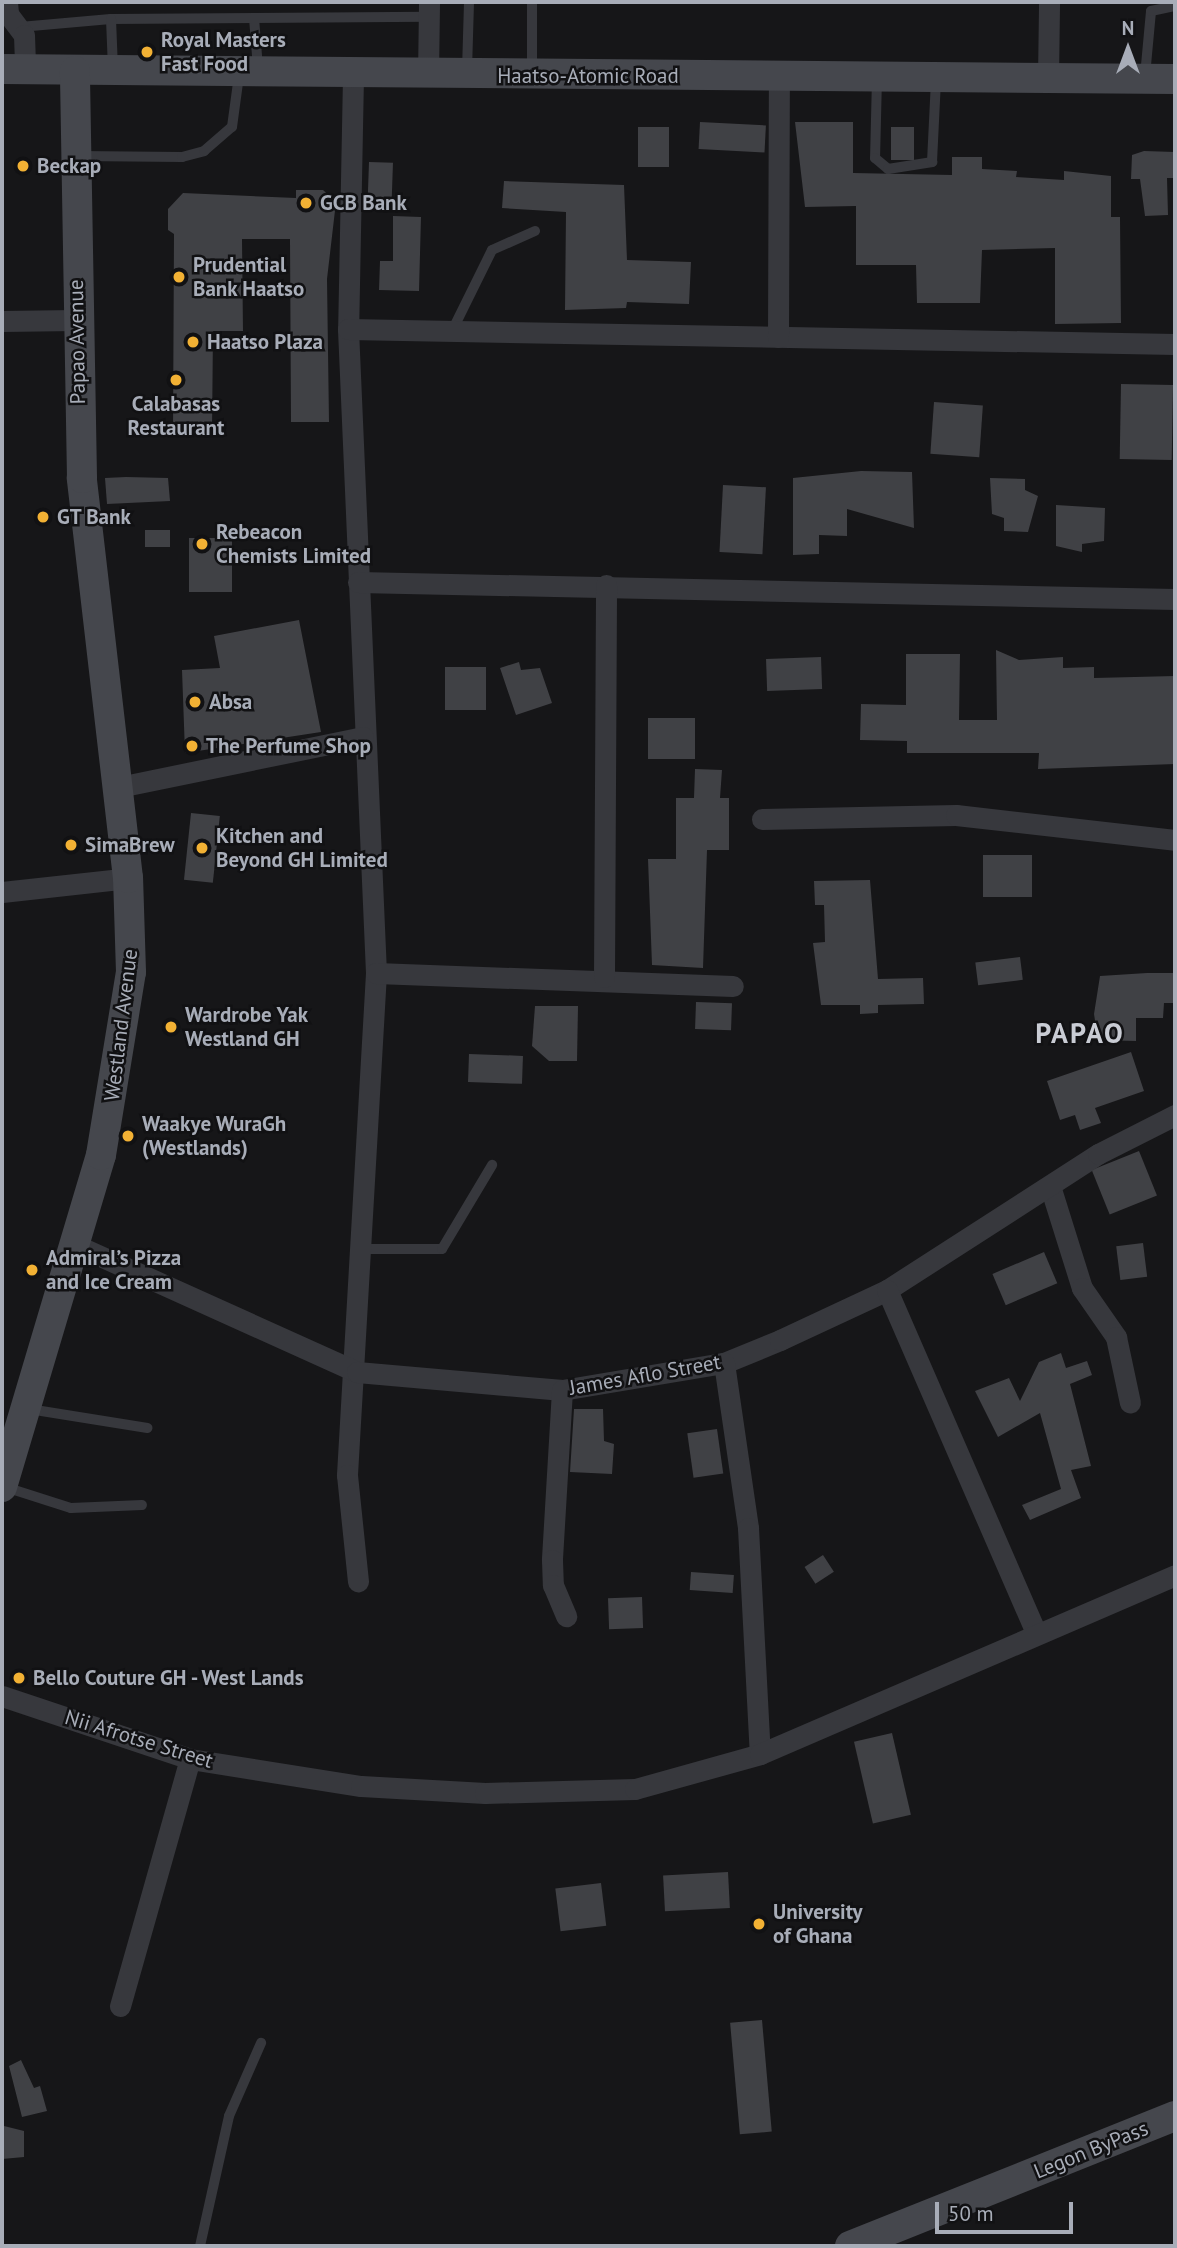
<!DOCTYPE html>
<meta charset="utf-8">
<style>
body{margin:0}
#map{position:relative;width:1177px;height:2248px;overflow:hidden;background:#161618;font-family:"PT Sans",sans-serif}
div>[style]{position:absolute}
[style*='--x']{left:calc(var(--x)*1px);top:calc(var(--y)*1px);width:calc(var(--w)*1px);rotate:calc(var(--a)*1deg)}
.building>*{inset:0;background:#404145;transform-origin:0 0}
.lane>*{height:10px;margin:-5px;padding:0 5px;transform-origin:5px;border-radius:5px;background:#37383d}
.street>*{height:21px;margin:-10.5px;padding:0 10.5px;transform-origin:10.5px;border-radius:10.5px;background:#37383d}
.secondary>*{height:30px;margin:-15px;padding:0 15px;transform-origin:15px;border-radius:15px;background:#45474d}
.dots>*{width:19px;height:19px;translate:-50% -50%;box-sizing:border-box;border:4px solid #111113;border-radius:50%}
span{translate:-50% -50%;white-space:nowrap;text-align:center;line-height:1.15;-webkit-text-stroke:5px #111113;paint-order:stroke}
.poi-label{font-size:21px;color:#a8adb8;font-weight:700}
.left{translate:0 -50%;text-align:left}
.street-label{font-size:21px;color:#a8adb8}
.district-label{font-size:28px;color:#c9ccd4;font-weight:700;letter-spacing:2px}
.frame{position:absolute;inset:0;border:4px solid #a8adb8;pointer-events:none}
.north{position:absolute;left:1093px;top:14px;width:70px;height:70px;-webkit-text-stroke:5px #111113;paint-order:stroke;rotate:0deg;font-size:19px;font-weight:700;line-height:28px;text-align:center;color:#a8adb8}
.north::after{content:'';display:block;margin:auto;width:24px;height:32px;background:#a8adb8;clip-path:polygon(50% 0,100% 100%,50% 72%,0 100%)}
.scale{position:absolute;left:935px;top:2202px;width:138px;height:32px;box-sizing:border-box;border:4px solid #a8adb8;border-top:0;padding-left:9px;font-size:21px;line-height:24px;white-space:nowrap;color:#a8adb8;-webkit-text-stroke:5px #111113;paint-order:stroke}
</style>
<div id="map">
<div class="building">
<div style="left:700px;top:122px;width:66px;height:27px;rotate:3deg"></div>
<div style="clip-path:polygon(795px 122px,853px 122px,853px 173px,952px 175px,952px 157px,982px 157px,982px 169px,1017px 171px,1016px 177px,1064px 180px,1064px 171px,1111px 176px,1111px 217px,1120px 217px,1121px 323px,1055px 324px,1055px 248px,982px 250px,980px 303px,917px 303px,916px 265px,856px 265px,856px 206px,805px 207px)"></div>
<div style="left:638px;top:127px;width:31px;height:40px"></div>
<div style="left:891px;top:127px;width:23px;height:33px"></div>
<div style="clip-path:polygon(1144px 151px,1175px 152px,1175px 178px,1167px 178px,1168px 215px,1145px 216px,1140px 179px,1131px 179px,1132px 155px)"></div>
<div style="left:369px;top:162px;width:24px;height:36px;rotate:2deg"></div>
<div style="clip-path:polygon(504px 181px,624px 185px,627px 260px,691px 262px,689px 304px,627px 302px,626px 308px,565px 310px,566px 212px,502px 208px)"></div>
<div style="clip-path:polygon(296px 190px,323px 190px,336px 202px,327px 279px,329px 422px,291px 422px,290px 239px,242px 239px,243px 331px,213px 331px,212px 432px,173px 431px,174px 234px,168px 230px,168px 209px,183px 193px,296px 198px)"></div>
<div style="clip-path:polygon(393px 216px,421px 217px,419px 291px,379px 290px,380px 261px,393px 261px)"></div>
<div style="left:1173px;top:385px;width:75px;height:52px;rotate:91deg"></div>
<div style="left:934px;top:402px;width:49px;height:52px;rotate:4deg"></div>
<div style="clip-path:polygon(861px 471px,912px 472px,914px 528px,847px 509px,847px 536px,819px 535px,819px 554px,793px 555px,793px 478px)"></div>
<div style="clip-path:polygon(126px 477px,168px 478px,170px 501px,107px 504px,105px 478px)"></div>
<div style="clip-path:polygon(990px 478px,1025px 479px,1025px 490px,1038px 496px,1028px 532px,1004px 531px,1004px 518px,992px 514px)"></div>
<div style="left:723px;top:485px;width:43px;height:67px;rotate:3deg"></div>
<div style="clip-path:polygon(1056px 505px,1105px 508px,1104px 541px,1082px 544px,1082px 552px,1056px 546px)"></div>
<div style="left:145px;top:530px;width:25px;height:17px"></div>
<div style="left:189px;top:538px;width:43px;height:54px"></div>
<div style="clip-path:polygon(299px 620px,321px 732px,185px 753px,182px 670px,220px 668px,214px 636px)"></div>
<div style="clip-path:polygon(996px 650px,1019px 660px,1063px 657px,1063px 668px,1094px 667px,1094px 678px,1175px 676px,1175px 764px,1038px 769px,1039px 753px,907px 753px,907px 741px,860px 740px,861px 704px,906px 705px,906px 654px,960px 654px,959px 720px,997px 720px)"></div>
<div style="left:821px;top:657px;width:32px;height:55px;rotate:88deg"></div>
<div style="clip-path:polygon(519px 662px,521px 670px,540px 668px,552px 703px,516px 715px,500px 668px)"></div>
<div style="left:445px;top:667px;width:41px;height:43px"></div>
<div style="left:648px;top:718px;width:47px;height:41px"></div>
<div style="clip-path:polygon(695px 769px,722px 770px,720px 798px,729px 798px,729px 850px,707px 850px,703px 968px,652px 965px,648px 859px,676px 859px,676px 798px,694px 798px)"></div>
<div style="left:191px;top:813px;width:29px;height:67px;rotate:6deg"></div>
<div style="left:1032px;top:855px;width:42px;height:49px;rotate:90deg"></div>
<div style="clip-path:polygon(870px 880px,878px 979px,923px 978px,924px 1004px,878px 1005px,878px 1013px,860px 1014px,860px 1005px,821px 1005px,813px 943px,825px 942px,824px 905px,815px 905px,814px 881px)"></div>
<div style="left:1020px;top:957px;width:23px;height:45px;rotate:83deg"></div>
<div style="clip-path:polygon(1147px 973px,1175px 973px,1175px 1003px,1164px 1003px,1163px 1018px,1136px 1018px,1136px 1041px,1098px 1040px,1094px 1014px,1100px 976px)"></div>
<div style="left:696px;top:1002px;width:36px;height:27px;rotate:2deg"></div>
<div style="clip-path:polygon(535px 1006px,578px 1006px,577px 1061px,549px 1061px,532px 1046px)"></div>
<div style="clip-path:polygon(1131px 1052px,1144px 1091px,1095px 1108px,1101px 1123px,1080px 1130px,1075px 1115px,1060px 1120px,1047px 1081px)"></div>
<div style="left:469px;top:1054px;width:54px;height:28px;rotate:2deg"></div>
<div style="left:1139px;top:1151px;width:48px;height:51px;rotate:68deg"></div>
<div style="left:1143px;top:1243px;width:34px;height:27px;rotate:83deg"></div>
<div style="left:1044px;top:1252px;width:34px;height:56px;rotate:67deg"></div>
<div style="clip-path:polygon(1061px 1353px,1066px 1368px,1087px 1361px,1092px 1375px,1070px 1384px,1091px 1466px,1071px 1470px,1081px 1498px,1030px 1520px,1022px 1505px,1061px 1489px,1040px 1413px,998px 1437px,975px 1391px,1009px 1378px,1020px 1401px,1039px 1362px)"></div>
<div style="clip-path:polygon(574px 1409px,603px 1409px,604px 1441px,614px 1444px,612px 1474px,570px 1472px)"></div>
<div style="left:717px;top:1429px;width:45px;height:30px;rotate:82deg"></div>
<div style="left:823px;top:1555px;width:20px;height:22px;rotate:57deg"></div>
<div style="left:691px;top:1572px;width:43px;height:18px;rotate:4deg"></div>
<div style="left:642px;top:1597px;width:31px;height:34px;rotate:88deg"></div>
<div style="left:892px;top:1733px;width:84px;height:39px;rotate:77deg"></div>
<div style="left:728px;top:1872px;width:36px;height:65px;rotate:87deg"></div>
<div style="left:601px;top:1883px;width:43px;height:46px;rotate:83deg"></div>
<div style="left:762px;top:2020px;width:112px;height:32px;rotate:85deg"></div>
<div style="clip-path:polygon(21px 2060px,34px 2088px,40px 2086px,47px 2111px,22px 2117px,9px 2066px)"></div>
<div style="clip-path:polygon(4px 2126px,24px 2131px,24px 2157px,2px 2159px)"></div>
</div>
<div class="lane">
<div style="--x:532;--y:2;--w:70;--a:90"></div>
<div style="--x:254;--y:18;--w:50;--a:85.4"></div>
<div style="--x:111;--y:19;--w:318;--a:-0.4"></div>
<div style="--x:20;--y:27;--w:91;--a:-5"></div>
<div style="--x:111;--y:19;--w:50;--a:87.7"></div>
<div style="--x:467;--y:70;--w:68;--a:-88.3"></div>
<div style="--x:1145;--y:76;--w:65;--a:-84.7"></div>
<div style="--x:1151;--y:11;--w:25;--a:-12"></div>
<div style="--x:877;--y:78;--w:80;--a:91.4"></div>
<div style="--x:875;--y:158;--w:17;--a:40"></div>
<div style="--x:888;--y:169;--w:45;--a:-9"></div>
<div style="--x:932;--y:162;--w:82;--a:-87.2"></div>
<div style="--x:78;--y:156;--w:104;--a:0.6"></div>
<div style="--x:182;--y:157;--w:23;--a:-15"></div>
<div style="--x:204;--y:151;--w:37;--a:-41"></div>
<div style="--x:232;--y:127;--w:52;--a:-82.3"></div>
<div style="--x:452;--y:331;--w:90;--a:-63.7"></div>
<div style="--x:492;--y:250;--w:47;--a:-23.8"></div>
<div style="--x:362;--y:1249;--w:80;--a:0"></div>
<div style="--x:442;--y:1249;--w:98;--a:-59.2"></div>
<div style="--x:29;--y:1409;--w:120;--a:9.1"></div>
<div style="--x:5;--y:1487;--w:69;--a:17.7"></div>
<div style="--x:71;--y:1508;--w:71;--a:-2.4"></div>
<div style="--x:200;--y:2246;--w:133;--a:-77.4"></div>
<div style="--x:229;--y:2116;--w:80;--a:-66.3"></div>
</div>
<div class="street">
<div style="--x:7;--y:2;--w:12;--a:85"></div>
<div style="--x:8;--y:14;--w:26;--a:53"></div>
<div style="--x:24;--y:35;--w:35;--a:88"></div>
<div style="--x:353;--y:76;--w:253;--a:91.1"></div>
<div style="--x:348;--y:329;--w:645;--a:87.51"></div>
<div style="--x:376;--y:973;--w:503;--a:93.31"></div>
<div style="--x:347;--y:1475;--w:107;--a:84.1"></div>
<div style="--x:428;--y:76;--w:74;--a:-89.2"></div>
<div style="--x:1048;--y:78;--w:76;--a:-89.2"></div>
<div style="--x:2;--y:321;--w:74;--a:-0.8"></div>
<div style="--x:348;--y:329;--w:827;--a:1.04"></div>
<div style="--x:778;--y:337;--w:260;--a:-89.8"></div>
<div style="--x:358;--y:582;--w:817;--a:1.19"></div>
<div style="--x:119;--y:787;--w:249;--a:-11.6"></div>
<div style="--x:762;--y:819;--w:194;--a:-1.2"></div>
<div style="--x:956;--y:815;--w:220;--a:6.5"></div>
<div style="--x:2;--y:892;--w:127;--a:-6.3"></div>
<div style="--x:376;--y:973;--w:357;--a:2.1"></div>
<div style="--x:604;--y:977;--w:392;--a:-89.7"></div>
<div style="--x:1050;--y:1186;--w:107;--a:72.6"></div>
<div style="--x:1082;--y:1288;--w:60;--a:55.2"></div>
<div style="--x:1116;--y:1337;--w:67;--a:78"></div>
<div style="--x:78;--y:1246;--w:306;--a:24.3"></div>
<div style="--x:357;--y:1372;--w:206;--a:5"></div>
<div style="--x:562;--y:1390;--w:164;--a:-9.5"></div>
<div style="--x:724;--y:1363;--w:61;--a:-22.3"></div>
<div style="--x:780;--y:1340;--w:118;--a:-25"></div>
<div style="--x:887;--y:1290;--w:251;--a:-32.8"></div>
<div style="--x:1098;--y:1154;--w:86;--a:-26.9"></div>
<div style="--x:887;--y:1290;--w:372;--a:66.5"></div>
<div style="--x:724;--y:1363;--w:167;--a:81.7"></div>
<div style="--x:748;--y:1528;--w:226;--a:87"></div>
<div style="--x:562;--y:1390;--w:170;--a:93.4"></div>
<div style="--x:552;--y:1560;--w:25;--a:88"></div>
<div style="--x:553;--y:1585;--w:34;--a:67"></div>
<div style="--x:2;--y:1696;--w:198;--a:18.5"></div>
<div style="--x:190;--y:1759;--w:173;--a:9"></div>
<div style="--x:361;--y:1786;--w:124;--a:3.2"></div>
<div style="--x:485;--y:1793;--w:150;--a:-1.5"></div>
<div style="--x:635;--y:1789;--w:130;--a:-15.6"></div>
<div style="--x:760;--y:1754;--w:452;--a:-23.3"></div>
<div style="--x:120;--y:2006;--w:257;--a:-74.2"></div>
</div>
<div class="secondary">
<div style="--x:2;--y:69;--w:1173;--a:0.49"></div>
<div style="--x:2;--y:1487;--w:346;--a:-73.4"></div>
<div style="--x:101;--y:1155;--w:185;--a:-80.7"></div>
<div style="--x:131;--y:972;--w:94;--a:-91.8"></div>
<div style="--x:128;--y:878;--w:403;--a:-96.6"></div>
<div style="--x:82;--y:478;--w:407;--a:-91"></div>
<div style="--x:850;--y:2246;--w:350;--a:-21.8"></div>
</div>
<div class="dots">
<div style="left:147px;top:52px;background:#f2b134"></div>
<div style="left:23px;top:166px;background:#f2b134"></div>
<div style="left:306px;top:203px;background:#f2b134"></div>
<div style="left:179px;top:277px;background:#f2b134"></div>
<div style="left:193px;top:342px;background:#f2b134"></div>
<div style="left:176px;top:380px;background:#f2b134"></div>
<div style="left:43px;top:517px;background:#f2b134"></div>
<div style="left:202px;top:544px;background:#f2b134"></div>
<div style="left:195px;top:702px;background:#f2b134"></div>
<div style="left:192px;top:746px;background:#f2b134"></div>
<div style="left:71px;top:845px;background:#f2b134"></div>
<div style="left:202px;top:848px;background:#f2b134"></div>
<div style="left:171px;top:1027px;background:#f2b134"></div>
<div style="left:128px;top:1136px;background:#f2b134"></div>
<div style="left:32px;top:1270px;background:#f2b134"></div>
<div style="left:19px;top:1678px;background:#f2b134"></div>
<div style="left:759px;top:1924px;background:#f2b134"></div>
</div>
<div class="poi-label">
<span class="left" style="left:161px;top:52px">Royal Masters<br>Fast Food</span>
<span class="left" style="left:37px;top:166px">Beckap</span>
<span class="left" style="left:320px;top:203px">GCB Bank</span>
<span class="left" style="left:193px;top:277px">Prudential<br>Bank Haatso</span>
<span class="left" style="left:207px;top:342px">Haatso Plaza</span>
<span style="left:176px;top:416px">Calabasas<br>Restaurant</span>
<span class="left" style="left:57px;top:517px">GT Bank</span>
<span class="left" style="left:216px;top:544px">Rebeacon<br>Chemists Limited</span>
<span class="left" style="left:209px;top:702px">Absa</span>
<span class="left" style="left:206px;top:746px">The Perfume Shop</span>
<span class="left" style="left:216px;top:848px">Kitchen and<br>Beyond GH Limited</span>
<span class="left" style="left:85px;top:845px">SimaBrew</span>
<span class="left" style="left:185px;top:1027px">Wardrobe Yak<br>Westland GH</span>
<span class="left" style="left:142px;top:1136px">Waakye WuraGh<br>(Westlands)</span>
<span class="left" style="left:46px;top:1270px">Admiral’s Pizza<br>and Ice Cream</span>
<span class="left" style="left:33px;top:1678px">Bello Couture GH - West Lands</span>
<span class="left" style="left:773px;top:1924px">University<br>of Ghana</span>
</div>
<div class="street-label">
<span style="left:588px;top:76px">Haatso-Atomic Road</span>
<span style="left:77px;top:342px;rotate:-91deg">Papao Avenue</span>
<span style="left:121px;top:1025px;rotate:-83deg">Westland Avenue</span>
<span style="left:645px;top:1375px;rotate:-10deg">James Aflo Street</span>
<span style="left:139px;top:1739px;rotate:17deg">Nii Afrotse Street</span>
<span style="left:1091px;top:2150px;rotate:-22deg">Legon ByPass</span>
</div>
<div class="district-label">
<span style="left:1080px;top:1033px">PAPAO</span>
</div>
<div class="frame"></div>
<div class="north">N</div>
<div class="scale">50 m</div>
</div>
